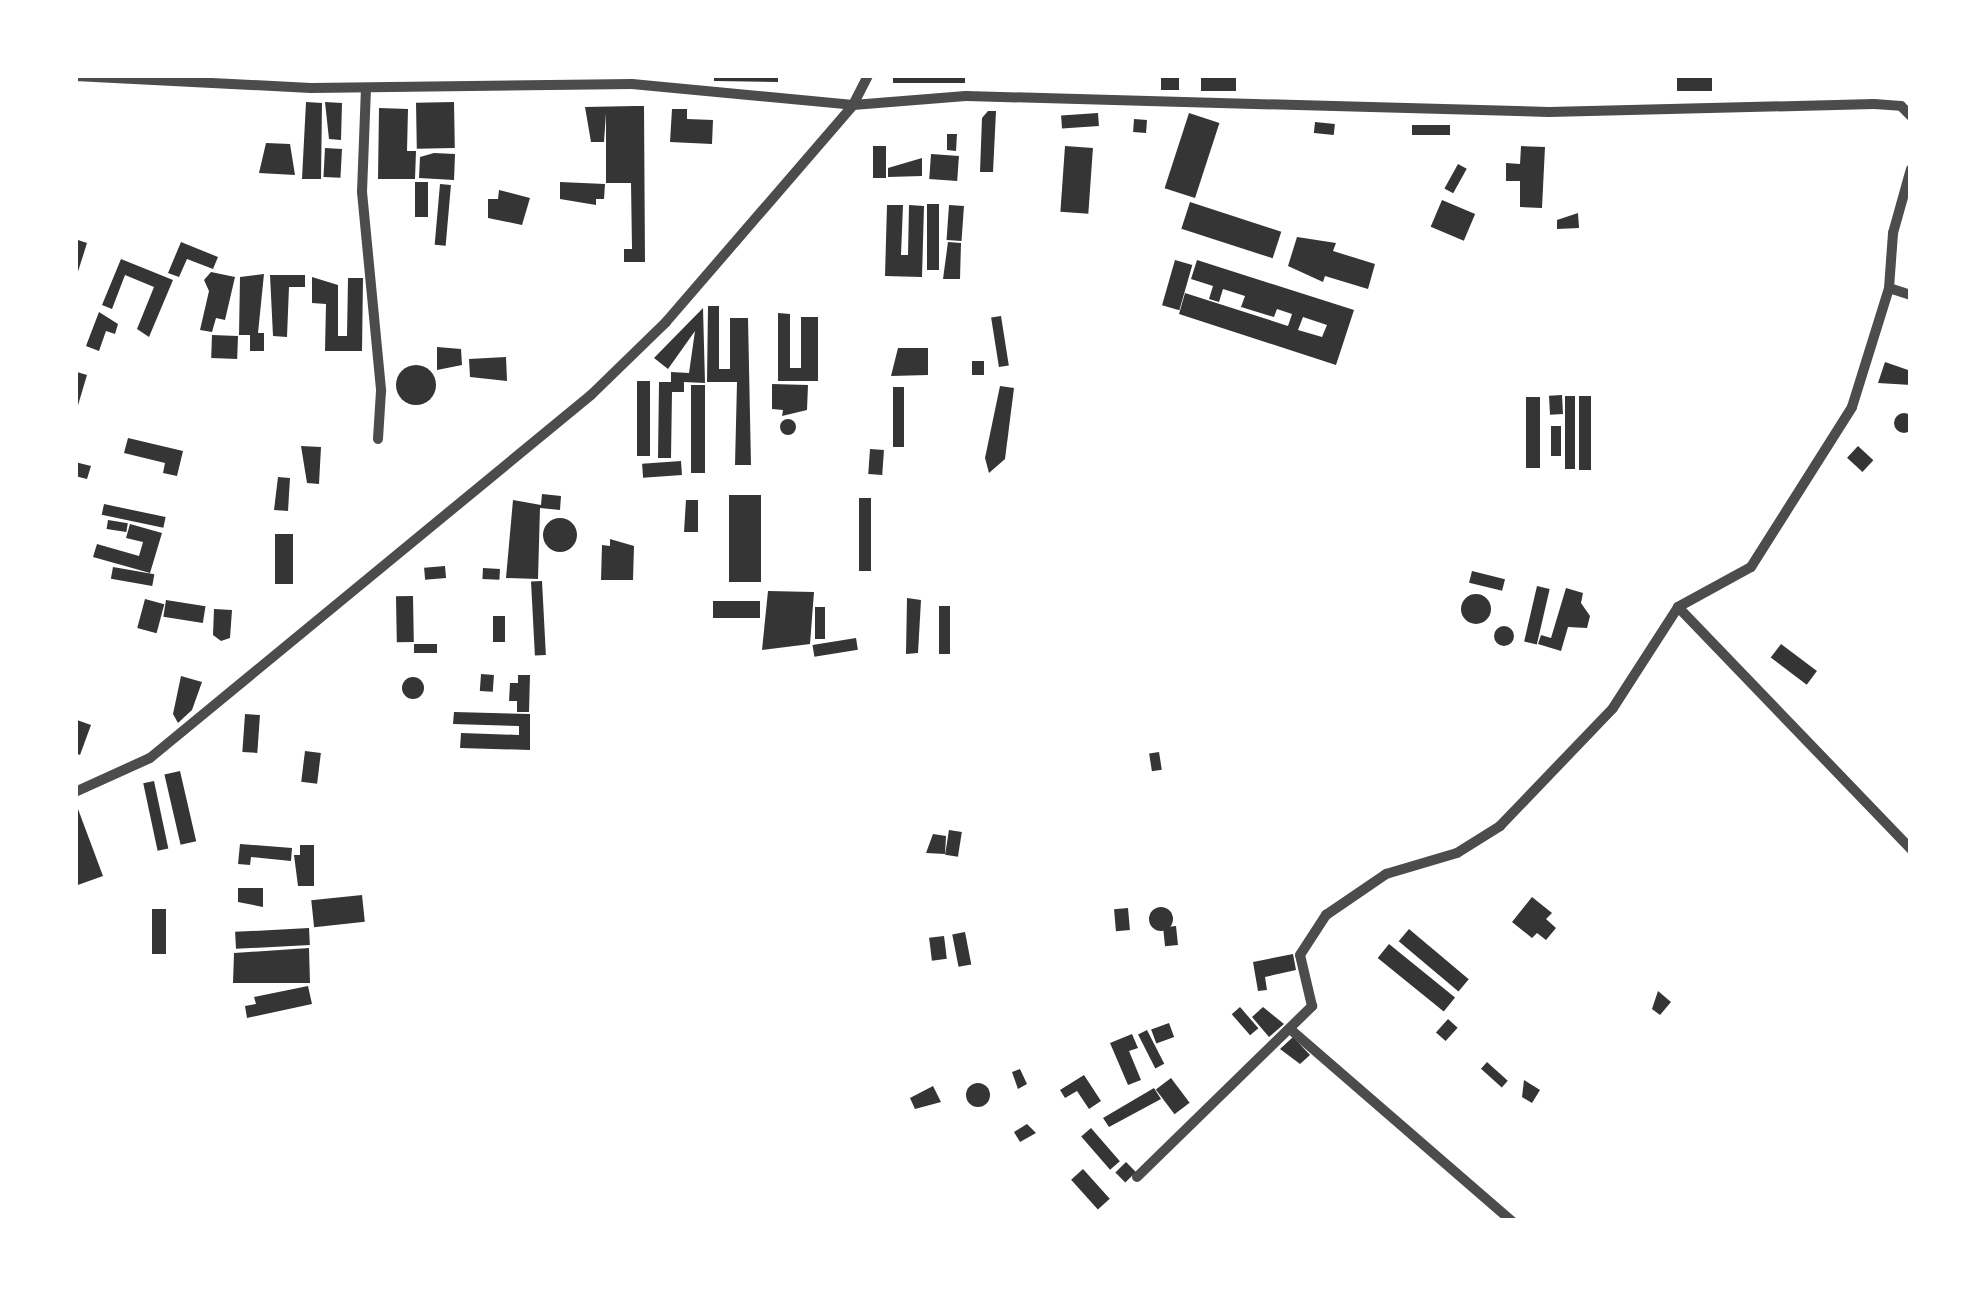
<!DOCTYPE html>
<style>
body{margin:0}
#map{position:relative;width:1986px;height:1296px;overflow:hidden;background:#fff;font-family:"Fira Sans Condensed",sans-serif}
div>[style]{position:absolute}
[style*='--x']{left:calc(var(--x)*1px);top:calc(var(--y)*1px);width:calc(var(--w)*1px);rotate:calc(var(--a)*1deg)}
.building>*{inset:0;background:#353535;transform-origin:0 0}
.round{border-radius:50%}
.minor>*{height:10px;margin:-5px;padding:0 5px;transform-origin:5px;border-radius:5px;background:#4c4c4c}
span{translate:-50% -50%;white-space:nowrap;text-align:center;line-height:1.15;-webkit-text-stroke:8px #fff;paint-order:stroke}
.frame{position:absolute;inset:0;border:78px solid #fff;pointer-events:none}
</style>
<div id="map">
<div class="building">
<div style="clip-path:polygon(714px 75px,778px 75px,778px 82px,714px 81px)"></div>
<div style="left:893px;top:75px;width:72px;height:8px"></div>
<div style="left:1161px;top:75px;width:18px;height:15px"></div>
<div style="left:1201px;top:75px;width:35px;height:16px"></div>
<div style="left:1677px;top:75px;width:35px;height:16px"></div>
<div style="clip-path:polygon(306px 102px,322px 103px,321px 179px,302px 179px)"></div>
<div style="clip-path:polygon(325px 102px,342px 103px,341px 140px,329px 139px)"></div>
<div style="left:454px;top:102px;width:46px;height:38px;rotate:89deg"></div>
<div style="clip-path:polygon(636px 106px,644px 106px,645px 262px,624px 262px,624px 249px,632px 249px,631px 183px,606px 183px,606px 113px,604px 142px,591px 142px,585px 107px)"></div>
<div style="clip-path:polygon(379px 108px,408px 109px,407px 151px,416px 151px,415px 179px,378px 179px)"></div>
<div style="clip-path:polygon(672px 109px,687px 109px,687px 119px,713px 120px,712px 144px,670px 142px)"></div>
<div style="clip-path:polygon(988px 111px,996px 111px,993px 172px,980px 172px,982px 118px)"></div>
<div style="left:1098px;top:113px;width:13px;height:37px;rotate:86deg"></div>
<div style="left:1189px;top:113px;width:32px;height:79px;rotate:18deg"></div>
<div style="left:1134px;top:119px;width:13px;height:13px;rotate:4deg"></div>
<div style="left:1315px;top:122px;width:20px;height:11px;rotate:6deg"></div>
<div style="left:1412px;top:125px;width:38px;height:10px"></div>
<div style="clip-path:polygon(947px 134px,957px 134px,956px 151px,947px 150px)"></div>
<div style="clip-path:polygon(266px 143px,290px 144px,295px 175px,259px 173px)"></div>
<div style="left:873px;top:146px;width:13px;height:32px"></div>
<div style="left:1065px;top:146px;width:28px;height:66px;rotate:4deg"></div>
<div style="clip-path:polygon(1521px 146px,1545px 147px,1542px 208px,1520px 207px,1520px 181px,1506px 181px,1506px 163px,1520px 164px)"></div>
<div style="left:325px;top:148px;width:17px;height:29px;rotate:3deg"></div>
<div style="clip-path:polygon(434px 153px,455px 154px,454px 180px,419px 178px,420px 157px)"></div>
<div style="left:931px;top:154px;width:28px;height:25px;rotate:4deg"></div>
<div style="clip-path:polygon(922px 158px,922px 176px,888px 177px,888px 168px)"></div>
<div style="left:1458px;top:164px;width:10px;height:28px;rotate:29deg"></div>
<div style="left:415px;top:182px;width:13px;height:35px"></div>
<div style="clip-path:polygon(560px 182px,605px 184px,604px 199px,596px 199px,596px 205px,560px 199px)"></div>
<div style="left:440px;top:184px;width:11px;height:61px;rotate:5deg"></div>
<div style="clip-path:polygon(499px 190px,530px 198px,522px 225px,488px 218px,488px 199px,498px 199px)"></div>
<div style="left:1442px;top:200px;width:36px;height:29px;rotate:23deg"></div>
<div style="left:1190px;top:202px;width:96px;height:28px;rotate:18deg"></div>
<div style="left:927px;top:204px;width:12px;height:66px"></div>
<div style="clip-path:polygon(887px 205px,903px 205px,901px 255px,908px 255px,909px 205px,924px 206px,922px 277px,885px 276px)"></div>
<div style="left:949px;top:205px;width:15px;height:35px;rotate:4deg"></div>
<div style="clip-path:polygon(1578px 213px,1579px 228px,1557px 229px,1557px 220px)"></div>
<div style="clip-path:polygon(1297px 237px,1336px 243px,1333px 251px,1375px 264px,1368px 289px,1325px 276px,1323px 282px,1288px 266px)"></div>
<div style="clip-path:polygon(78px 240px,87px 243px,76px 278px,75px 248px)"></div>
<div style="clip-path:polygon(181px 242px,218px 257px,213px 269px,187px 259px,179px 277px,168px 273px)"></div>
<div style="clip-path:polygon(948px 242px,961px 243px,960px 279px,943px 279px)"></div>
<div style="clip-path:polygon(121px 259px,173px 280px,149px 337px,137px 329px,154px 287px,125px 275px,112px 309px,102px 305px)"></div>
<div style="left:1175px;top:260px;width:18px;height:47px;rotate:16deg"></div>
<div style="clip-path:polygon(evenodd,1197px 260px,1354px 310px,1336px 365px,1179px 314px,1185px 293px,1288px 326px,1292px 314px,1277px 309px,1274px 317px,1241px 307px,1245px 296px,1223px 289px,1219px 302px,1209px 299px,1213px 286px,1191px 279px,1197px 260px,1303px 317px,1327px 325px,1322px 337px,1298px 330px,1303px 317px)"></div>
<div style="clip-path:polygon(211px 272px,235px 277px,225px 320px,216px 318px,212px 332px,200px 330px,209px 291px,204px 280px)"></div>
<div style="clip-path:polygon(264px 274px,258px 333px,264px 333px,264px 351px,250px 351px,250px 335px,239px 335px,240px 277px)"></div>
<div style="clip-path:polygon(270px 275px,305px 275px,305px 287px,289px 287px,287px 337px,273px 336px)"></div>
<div style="clip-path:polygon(312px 277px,338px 285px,338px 336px,347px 336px,348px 278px,363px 278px,362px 351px,325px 351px,326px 304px,312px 303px)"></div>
<div style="clip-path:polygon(708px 306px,719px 306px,719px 369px,730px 369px,730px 318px,748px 318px,751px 465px,735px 465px,737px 382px,707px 382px)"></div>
<div style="clip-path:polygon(703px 308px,705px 383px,684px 382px,684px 392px,672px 392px,671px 458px,658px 458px,659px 382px,671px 382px,671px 372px,689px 373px,695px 331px,668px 369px,654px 358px)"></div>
<div style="clip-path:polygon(99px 312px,118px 324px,115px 334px,106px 331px,99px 351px,86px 346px)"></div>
<div style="clip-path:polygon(778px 313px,790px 314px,790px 368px,801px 368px,801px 317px,818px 317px,818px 381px,778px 381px)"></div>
<div style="left:1001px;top:316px;width:50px;height:10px;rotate:81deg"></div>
<div style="left:212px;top:335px;width:26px;height:23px;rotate:2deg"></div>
<div style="clip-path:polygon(437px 347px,461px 349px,462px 365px,437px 370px)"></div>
<div style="clip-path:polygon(898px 348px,928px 348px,928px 375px,891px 376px)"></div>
<div style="clip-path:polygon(506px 357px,507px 381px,470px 377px,469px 359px)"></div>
<div style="left:972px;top:361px;width:12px;height:14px"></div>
<div style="clip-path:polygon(1885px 362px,1911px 371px,1911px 385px,1878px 383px)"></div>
<div class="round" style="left:396px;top:365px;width:40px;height:40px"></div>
<div style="clip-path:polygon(77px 372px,87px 375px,76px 412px,75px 377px)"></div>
<div style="left:637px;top:381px;width:13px;height:75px"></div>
<div style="clip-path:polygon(772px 384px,808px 385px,807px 410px,782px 416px,783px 410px,772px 409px)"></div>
<div style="left:691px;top:385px;width:14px;height:88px"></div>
<div style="clip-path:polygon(1000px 386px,1014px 388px,1005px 459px,989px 473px,985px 458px)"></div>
<div style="left:893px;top:387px;width:11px;height:60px"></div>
<div style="left:1562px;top:395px;width:19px;height:13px;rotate:87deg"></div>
<div style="left:1565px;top:396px;width:10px;height:73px"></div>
<div style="left:1579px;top:396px;width:12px;height:74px"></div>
<div style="left:1526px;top:397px;width:14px;height:71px"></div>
<div class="round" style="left:1894px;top:413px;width:20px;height:20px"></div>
<div class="round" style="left:780px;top:419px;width:16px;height:16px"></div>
<div style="left:1551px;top:426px;width:10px;height:30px"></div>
<div style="clip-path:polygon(128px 438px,183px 451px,177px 476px,163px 473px,165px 463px,124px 453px)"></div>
<div style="clip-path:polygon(301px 446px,321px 447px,319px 484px,307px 483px)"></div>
<div style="left:1858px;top:446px;width:21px;height:16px;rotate:43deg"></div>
<div style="left:870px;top:449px;width:14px;height:25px;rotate:4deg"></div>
<div style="left:681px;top:461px;width:14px;height:39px;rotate:86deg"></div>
<div style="clip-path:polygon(75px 462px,91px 466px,87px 479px,75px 476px)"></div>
<div style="clip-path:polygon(278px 477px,290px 478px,288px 511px,274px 510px)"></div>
<div style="clip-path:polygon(542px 494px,561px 496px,560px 510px,540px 508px,538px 579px,506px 578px,513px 500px,541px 505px)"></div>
<div style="left:729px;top:495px;width:32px;height:87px"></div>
<div style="left:859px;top:498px;width:12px;height:73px"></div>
<div style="clip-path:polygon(686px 500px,698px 500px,698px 532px,684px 532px)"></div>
<div style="left:104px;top:504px;width:63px;height:11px;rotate:12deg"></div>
<div class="round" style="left:543px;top:518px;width:34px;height:34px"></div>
<div style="left:108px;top:520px;width:20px;height:9px;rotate:9deg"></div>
<div style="clip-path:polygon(130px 524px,162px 533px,150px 573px,93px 557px,97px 544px,139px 556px,143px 542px,126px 538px)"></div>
<div style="left:275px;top:534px;width:18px;height:50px"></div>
<div style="clip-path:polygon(610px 539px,634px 546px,633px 580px,601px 580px,602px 545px,610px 546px)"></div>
<div style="left:445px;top:566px;width:12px;height:21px;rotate:85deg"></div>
<div style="left:113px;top:567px;width:42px;height:12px;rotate:10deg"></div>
<div style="left:483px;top:568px;width:17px;height:11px;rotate:3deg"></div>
<div style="left:1472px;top:571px;width:34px;height:12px;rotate:14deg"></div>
<div style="left:542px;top:581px;width:74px;height:11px;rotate:87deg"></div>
<div style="left:1537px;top:586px;width:13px;height:57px;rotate:13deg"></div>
<div style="clip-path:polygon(1566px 588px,1583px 593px,1581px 603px,1590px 616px,1587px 628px,1568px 627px,1561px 651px,1538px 644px,1541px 635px,1551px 638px)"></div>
<div style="clip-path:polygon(768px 591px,814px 592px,810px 644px,762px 650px)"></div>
<div class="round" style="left:1461px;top:594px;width:30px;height:30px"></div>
<div style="left:413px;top:596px;width:46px;height:17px;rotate:89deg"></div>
<div style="clip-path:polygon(907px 598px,921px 600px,918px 653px,906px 654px)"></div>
<div style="left:145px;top:599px;width:20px;height:30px;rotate:15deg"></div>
<div style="left:166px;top:600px;width:40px;height:17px;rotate:9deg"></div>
<div style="left:713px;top:601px;width:47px;height:17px"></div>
<div style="left:939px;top:606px;width:11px;height:48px"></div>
<div style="left:815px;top:607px;width:10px;height:32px"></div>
<div style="clip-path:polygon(214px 609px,232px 610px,230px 638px,221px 641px,213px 635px)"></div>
<div style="left:493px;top:616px;width:12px;height:26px"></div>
<div class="round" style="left:1494px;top:626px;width:20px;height:20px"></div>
<div style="left:856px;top:638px;width:12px;height:44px;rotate:81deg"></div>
<div style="left:414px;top:644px;width:23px;height:9px"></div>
<div style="left:1781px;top:644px;width:45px;height:17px;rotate:37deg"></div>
<div style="left:481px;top:674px;width:13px;height:17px;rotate:4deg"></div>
<div style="clip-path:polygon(518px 675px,530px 675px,529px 712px,517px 712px,517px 701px,509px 701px,510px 683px,518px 683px)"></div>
<div style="clip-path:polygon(181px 676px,202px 682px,192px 710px,178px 723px,173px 714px)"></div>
<div class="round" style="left:402px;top:677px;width:22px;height:22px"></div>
<div style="clip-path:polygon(454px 712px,530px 714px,530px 750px,460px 748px,461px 733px,519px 735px,519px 726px,453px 724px)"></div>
<div style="left:245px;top:714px;width:15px;height:38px;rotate:4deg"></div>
<div style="clip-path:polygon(77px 720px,91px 725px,80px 755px,75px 753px)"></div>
<div style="left:305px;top:751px;width:16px;height:31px;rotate:7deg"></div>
<div style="left:1159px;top:752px;width:18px;height:10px;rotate:81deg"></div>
<div style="left:180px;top:771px;width:72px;height:16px;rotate:77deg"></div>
<div style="left:154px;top:781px;width:69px;height:11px;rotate:78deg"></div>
<div style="clip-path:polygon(75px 801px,103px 876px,75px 886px)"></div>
<div style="left:949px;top:830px;width:13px;height:25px;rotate:9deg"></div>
<div style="clip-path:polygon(933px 834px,946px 836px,945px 854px,926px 853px)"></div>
<div style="clip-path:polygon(240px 844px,292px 848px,291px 861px,251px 857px,250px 865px,238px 864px)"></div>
<div style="clip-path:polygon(300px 845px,314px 845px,314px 886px,298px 886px,294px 855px,300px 855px)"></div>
<div style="clip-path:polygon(238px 888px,263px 888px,263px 907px,238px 902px)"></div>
<div style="left:362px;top:895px;width:27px;height:51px;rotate:84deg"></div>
<div style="clip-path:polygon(1532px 897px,1552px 913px,1546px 919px,1556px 928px,1546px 940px,1537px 933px,1532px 938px,1512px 922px)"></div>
<div class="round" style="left:1149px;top:907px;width:24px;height:24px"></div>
<div style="left:1128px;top:908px;width:22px;height:14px;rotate:85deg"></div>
<div style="left:152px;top:909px;width:14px;height:45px"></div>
<div style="left:1176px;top:926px;width:19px;height:13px;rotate:84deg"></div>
<div style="left:309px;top:928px;width:17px;height:74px;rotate:87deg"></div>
<div style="left:1409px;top:929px;width:78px;height:16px;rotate:40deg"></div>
<div style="left:965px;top:932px;width:33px;height:13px;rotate:79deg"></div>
<div style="left:944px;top:936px;width:23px;height:15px;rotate:83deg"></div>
<div style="left:1389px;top:944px;width:85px;height:18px;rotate:39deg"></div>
<div style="clip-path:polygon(309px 948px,310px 983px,233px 983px,234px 953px)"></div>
<div style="clip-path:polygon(1293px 954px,1296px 970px,1265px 977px,1267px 990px,1258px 991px,1253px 962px)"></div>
<div style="clip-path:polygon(308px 986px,312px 1004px,247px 1018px,245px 1006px,256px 1004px,254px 997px)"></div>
<div style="clip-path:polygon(1658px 991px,1671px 1002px,1660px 1015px,1652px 1009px)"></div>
<div style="left:1240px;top:1007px;width:28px;height:11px;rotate:49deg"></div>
<div style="clip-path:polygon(1263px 1007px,1284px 1024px,1269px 1037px,1252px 1017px)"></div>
<div style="left:1448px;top:1019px;width:13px;height:18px;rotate:42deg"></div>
<div style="left:1169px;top:1023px;width:15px;height:19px;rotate:70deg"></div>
<div style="left:1147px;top:1030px;width:38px;height:10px;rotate:63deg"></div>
<div style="clip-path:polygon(1132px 1034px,1138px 1048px,1129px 1051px,1141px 1080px,1128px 1085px,1110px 1043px)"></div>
<div style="clip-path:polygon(1293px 1037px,1310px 1055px,1300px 1064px,1280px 1049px)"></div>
<div style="left:1487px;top:1062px;width:28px;height:9px;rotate:42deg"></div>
<div style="clip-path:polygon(1020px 1069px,1027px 1084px,1018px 1089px,1012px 1072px)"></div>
<div style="clip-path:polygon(1084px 1075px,1101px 1101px,1089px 1109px,1077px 1091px,1065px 1098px,1060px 1090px)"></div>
<div style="left:1171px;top:1078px;width:31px;height:19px;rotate:53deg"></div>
<div style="clip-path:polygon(1524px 1080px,1540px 1090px,1532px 1103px,1522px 1097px)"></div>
<div class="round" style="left:966px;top:1083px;width:24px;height:24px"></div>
<div style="clip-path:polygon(933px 1086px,941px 1102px,915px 1109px,910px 1098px)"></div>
<div style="clip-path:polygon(1154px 1088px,1161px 1099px,1109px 1127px,1103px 1118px)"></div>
<div style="clip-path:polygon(1027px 1124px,1036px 1133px,1020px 1142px,1014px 1132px)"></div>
<div style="left:1091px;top:1128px;width:44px;height:13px;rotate:49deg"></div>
<div style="left:1126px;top:1162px;width:14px;height:15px;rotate:45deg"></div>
<div style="left:1083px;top:1169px;width:40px;height:16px;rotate:48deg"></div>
</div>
<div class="minor">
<div style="--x:75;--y:76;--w:236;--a:2.9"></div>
<div style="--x:311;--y:88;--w:321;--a:-0.7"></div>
<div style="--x:632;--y:84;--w:222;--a:5.4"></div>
<div style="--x:853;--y:105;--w:113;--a:-4.6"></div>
<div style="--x:966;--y:96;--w:583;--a:1.57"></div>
<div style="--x:1549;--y:112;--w:325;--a:-1.4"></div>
<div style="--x:1874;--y:104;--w:27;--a:4"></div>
<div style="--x:1901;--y:106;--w:14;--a:45"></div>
<div style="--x:366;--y:88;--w:104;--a:92.2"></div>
<div style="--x:362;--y:192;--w:200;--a:84.5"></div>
<div style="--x:381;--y:391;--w:48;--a:93.6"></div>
<div style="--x:1889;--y:288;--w:23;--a:18"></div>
<div style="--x:1678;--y:607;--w:336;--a:46.1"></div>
<div style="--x:75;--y:792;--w:82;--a:-24.4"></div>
<div style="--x:150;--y:758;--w:571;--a:-39.46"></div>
<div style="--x:591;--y:395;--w:105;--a:-44.2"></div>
<div style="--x:666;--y:322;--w:286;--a:-49.2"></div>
<div style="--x:853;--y:105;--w:34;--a:-63"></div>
<div style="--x:1290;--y:1029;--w:294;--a:40.9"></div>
<div style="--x:1137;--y:1177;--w:245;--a:-44.3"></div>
<div style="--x:1312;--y:1006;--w:52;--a:-103.2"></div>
<div style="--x:1300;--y:955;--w:48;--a:-57"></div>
<div style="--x:1326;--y:915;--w:73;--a:-34.3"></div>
<div style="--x:1386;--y:874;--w:74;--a:-16.5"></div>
<div style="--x:1457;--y:853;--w:51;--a:-32.1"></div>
<div style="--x:1500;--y:826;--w:163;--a:-46.2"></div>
<div style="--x:1613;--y:708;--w:120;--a:-57.2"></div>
<div style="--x:1678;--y:607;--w:83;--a:-28.7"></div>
<div style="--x:1751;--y:567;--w:189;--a:-57.7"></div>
<div style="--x:1852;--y:407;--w:125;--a:-72.7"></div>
<div style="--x:1889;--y:288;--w:55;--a:-85.8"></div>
<div style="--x:1893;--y:233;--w:66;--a:-74.3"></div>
</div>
<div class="frame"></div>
</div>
